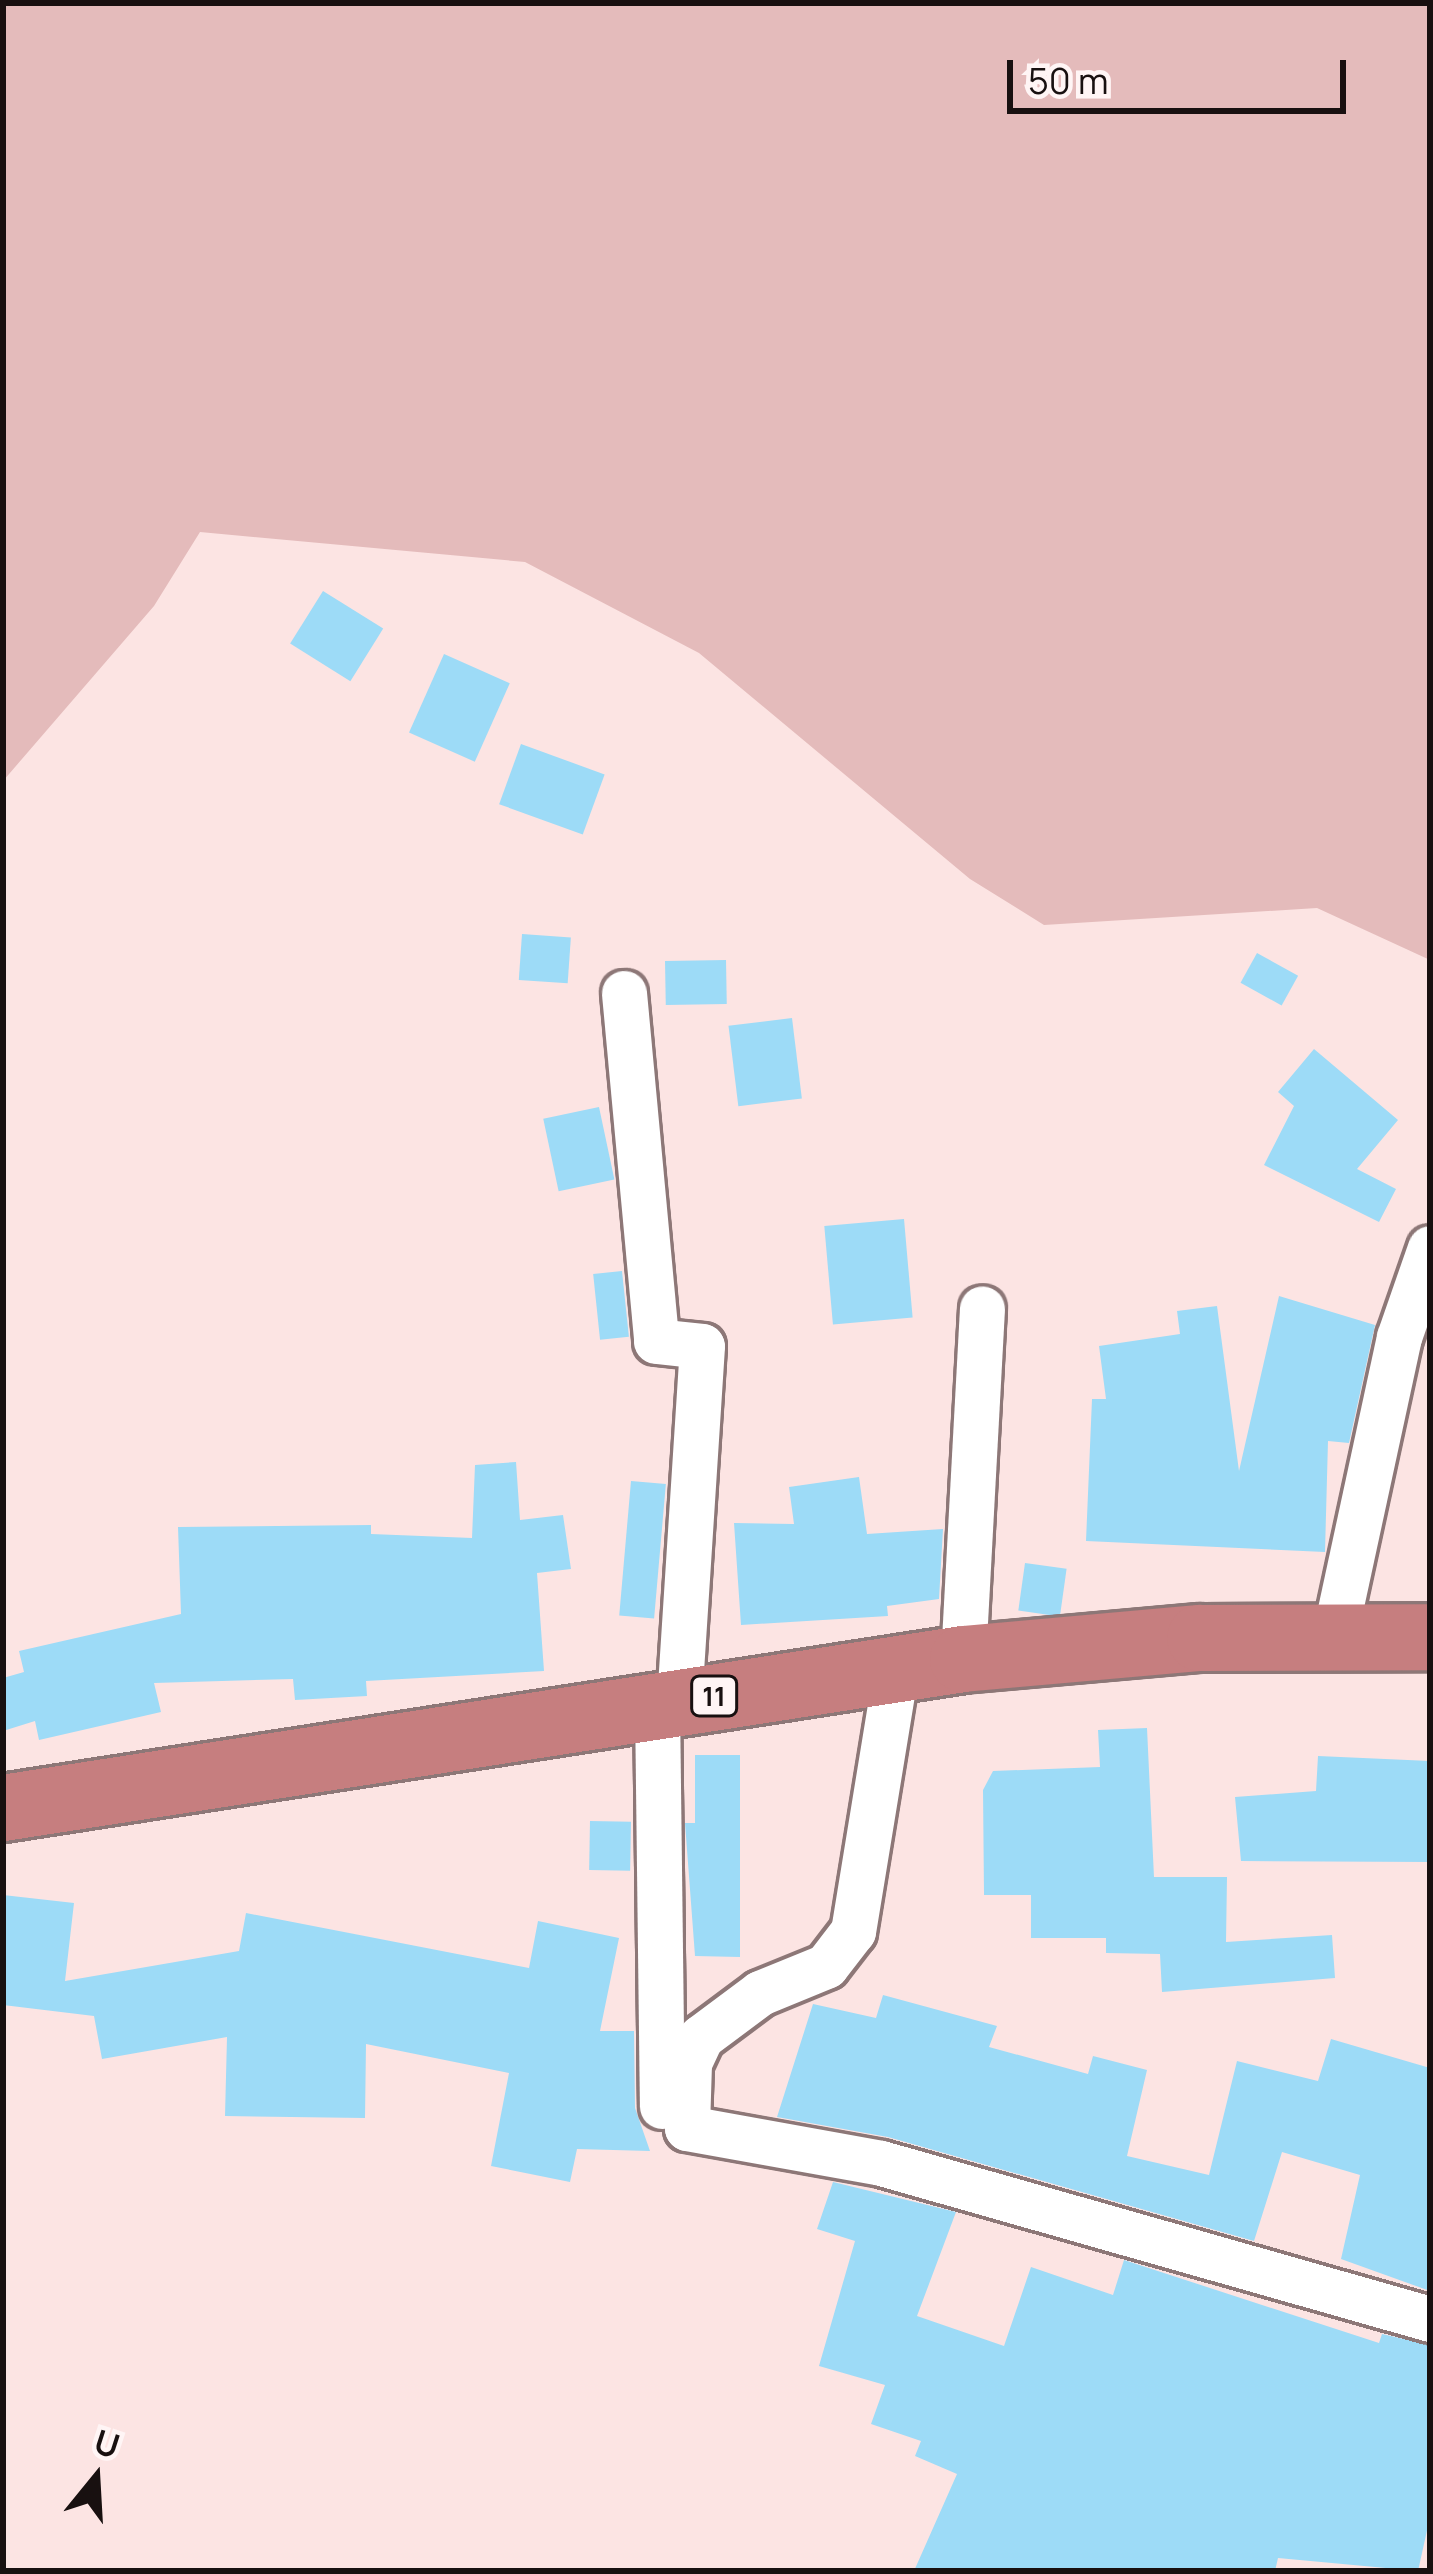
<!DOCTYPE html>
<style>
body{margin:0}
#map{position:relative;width:1433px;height:2574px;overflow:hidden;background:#fce4e3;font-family:Manrope,sans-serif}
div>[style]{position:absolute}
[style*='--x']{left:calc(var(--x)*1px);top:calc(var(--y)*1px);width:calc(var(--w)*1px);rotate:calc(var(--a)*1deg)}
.green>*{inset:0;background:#e4bbbb}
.building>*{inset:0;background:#9ddbf7;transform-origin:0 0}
.roads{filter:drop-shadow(3px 0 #8d7777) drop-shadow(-3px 0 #8d7777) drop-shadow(0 3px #8d7777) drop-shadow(0 -3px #8d7777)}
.street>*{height:45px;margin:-22.5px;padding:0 22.5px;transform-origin:22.5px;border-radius:22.5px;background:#fff}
.highway>*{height:66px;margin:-33px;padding:0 33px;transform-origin:33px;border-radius:33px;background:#c67e7f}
span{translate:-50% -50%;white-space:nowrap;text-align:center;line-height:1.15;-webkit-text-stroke:12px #fff5f5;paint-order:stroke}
.shield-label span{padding:3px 9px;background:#fff5f5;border:3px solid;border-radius:9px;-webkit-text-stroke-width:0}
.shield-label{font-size:27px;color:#181010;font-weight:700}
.frame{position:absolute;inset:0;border:6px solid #181010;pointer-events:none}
.north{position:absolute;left:36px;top:2418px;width:120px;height:120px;-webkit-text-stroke:9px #fff5f5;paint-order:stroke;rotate:18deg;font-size:33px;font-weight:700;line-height:48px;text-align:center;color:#181010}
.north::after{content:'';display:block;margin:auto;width:42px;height:54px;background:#181010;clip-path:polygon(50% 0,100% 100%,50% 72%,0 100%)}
.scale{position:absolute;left:1007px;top:60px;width:339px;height:54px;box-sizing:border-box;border:6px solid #181010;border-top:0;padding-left:15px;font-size:36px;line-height:42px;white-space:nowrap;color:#181010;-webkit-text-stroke:9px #fff5f5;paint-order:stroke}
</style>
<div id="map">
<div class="green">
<div style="clip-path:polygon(3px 3px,1430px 3px,1430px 960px,1317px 908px,1044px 925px,970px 879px,699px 653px,525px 562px,200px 532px,154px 606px,3px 781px)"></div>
</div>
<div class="building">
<div style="left:323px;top:591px;width:71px;height:62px;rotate:32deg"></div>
<div style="left:444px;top:654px;width:72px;height:86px;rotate:24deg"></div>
<div style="left:521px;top:744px;width:89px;height:64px;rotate:20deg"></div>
<div style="left:522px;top:934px;width:49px;height:46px;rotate:4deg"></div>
<div style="left:1257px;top:953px;width:47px;height:34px;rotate:29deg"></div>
<div style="left:726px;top:960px;width:44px;height:61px;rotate:89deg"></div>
<div style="left:792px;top:1018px;width:81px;height:64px;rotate:83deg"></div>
<div style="clip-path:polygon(1314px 1049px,1398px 1120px,1357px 1169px,1396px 1189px,1379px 1222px,1264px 1165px,1294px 1106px,1278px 1092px)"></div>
<div style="left:599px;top:1107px;width:74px;height:57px;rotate:78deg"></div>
<div style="left:904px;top:1219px;width:99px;height:80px;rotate:85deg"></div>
<div style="left:622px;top:1271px;width:66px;height:29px;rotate:84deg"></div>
<div style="clip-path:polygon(1279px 1296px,1375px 1325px,1349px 1443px,1328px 1441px,1325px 1552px,1086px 1541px,1092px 1399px,1106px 1399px,1099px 1346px,1180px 1334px,1177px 1311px,1217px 1306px,1239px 1471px)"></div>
<div style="clip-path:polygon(516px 1462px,520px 1520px,563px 1515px,571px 1569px,537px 1573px,544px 1671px,366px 1681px,367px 1696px,295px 1700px,293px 1679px,154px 1683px,161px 1712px,39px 1740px,35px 1721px,3px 1731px,3px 1678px,24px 1672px,19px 1651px,181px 1614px,178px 1527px,371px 1525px,371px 1534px,472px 1538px,475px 1465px)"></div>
<div style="clip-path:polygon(859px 1477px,867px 1534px,943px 1529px,939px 1599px,887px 1606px,888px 1616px,741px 1625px,734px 1523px,794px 1524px,789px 1487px)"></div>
<div style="left:631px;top:1481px;width:35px;height:135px;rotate:5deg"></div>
<div style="left:1025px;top:1563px;width:42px;height:48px;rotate:8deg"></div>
<div style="clip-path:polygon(1147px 1728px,1154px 1877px,1227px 1877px,1226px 1942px,1332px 1935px,1335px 1978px,1162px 1992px,1160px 1954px,1106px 1953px,1106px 1938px,1031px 1938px,1031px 1895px,984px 1895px,983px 1790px,993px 1771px,1100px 1767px,1098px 1730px)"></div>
<div style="clip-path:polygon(695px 1755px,740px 1755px,740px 1957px,695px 1956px,685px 1823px,695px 1823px)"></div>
<div style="clip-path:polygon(1318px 1756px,1430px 1761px,1430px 1862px,1241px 1861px,1235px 1797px,1316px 1791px)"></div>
<div style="left:590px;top:1821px;width:41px;height:49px;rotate:1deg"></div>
<div style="clip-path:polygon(3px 1895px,74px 1903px,65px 1981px,239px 1951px,246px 1913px,529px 1968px,538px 1921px,619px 1938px,600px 2031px,634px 2031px,635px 2108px,650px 2151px,577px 2149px,570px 2182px,491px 2166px,509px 2073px,366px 2044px,365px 2118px,225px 2116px,227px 2037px,102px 2059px,94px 2016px,3px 2005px)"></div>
<div style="clip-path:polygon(883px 1995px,997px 2026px,989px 2047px,1088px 2074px,1093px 2056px,1147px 2070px,1127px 2156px,1209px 2175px,1237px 2061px,1318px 2081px,1331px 2039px,1430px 2068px,1430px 2291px,1341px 2259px,1360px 2175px,1282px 2152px,1254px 2241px,888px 2137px,777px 2117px,813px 2004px,876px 2018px)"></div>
<div style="clip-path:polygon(833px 2182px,956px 2212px,917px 2316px,1004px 2346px,1031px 2267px,1113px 2295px,1124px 2260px,1379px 2343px,1382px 2334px,1430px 2345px,1430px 2517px,1418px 2571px,1278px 2558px,1275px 2571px,914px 2571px,957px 2474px,915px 2456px,921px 2441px,871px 2424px,885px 2385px,819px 2366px,855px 2241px,817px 2229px)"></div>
</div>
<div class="roads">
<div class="street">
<div style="--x:624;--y:993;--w:349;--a:84.7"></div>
<div style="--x:656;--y:1341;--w:46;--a:6.2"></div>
<div style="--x:702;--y:1346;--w:356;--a:93.7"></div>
<div style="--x:1335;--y:1633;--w:303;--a:-77.8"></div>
<div style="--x:1399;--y:1337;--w:94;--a:-70.8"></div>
<div style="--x:963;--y:1659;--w:351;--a:-86.9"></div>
<div style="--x:896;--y:1669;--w:266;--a:99.3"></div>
<div style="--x:853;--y:1931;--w:44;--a:127.6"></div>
<div style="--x:826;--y:1966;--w:71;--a:157.8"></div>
<div style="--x:760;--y:1993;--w:74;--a:143.3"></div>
<div style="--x:701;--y:2037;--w:29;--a:115"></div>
<div style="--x:689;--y:2063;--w:65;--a:91.8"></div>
<div style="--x:687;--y:2128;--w:197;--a:10.2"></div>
<div style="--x:881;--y:2163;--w:571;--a:15.86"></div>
<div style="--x:657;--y:1704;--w:402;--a:89.3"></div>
</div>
<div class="highway">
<div style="--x:3;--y:1808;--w:971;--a:-8.82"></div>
<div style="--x:963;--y:1659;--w:238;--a:-5.1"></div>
<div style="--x:1200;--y:1638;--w:230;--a:-0.2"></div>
</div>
</div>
<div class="shield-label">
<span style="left:714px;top:1696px">11</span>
</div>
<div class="frame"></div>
<div class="north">U</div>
<div class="scale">50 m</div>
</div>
